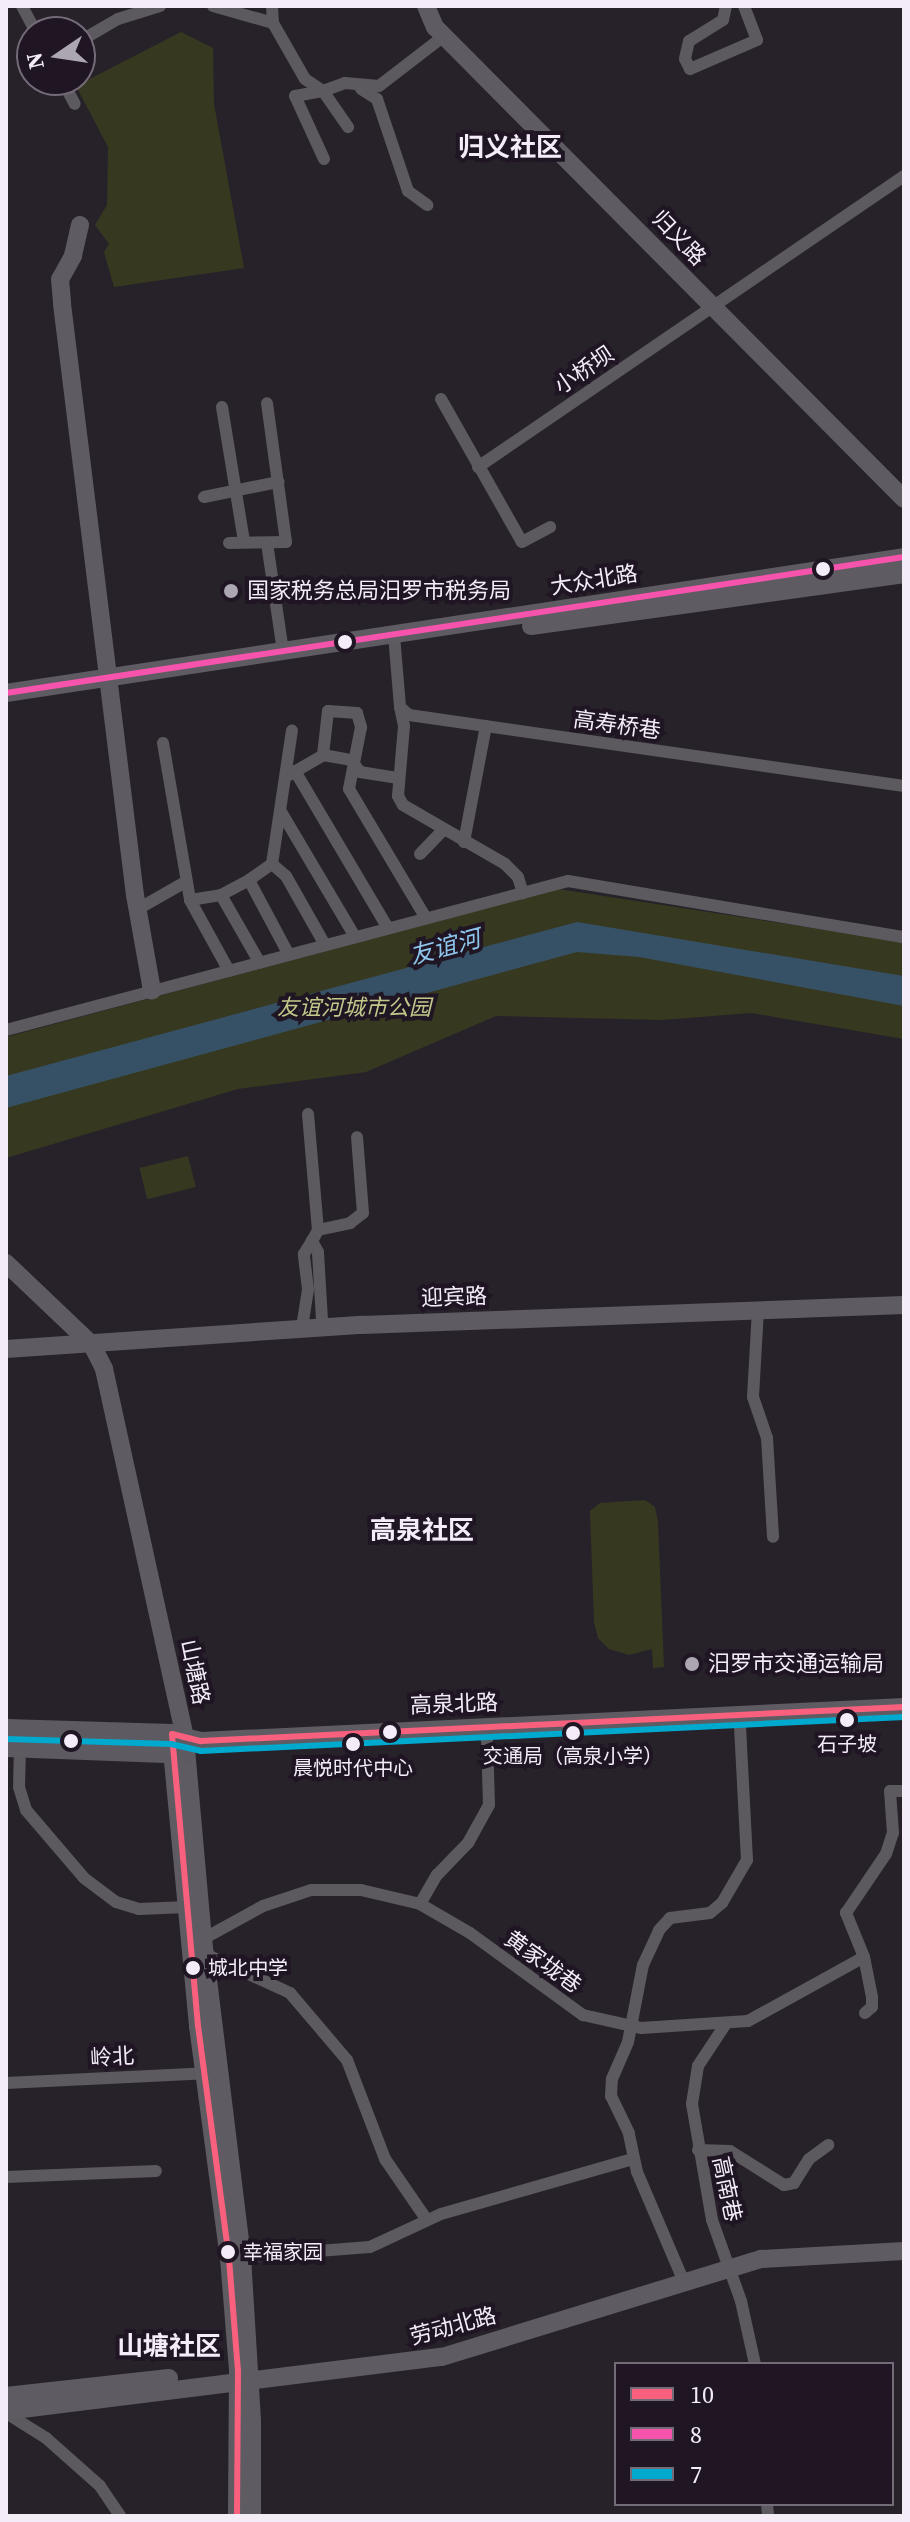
<!DOCTYPE html>
<meta charset="utf-8">
<style>
body{margin:0}
#map{position:relative;width:910px;height:2522px;overflow:hidden;background:#27222a;font-family:"Source Serif 4","Noto Sans SC",serif}
div>[style]{position:absolute}
[style*='--x']{left:calc(var(--x)*1px);top:calc(var(--y)*1px);width:calc(var(--w)*1px);rotate:calc(var(--a)*1deg)}
.green>*{inset:0;background:#373820;transform-origin:0 0}
.water>*{inset:0;background:#365165}
.street>*{height:12px;margin:-6px;padding:0 6px;transform-origin:6px;border-radius:6px;background:#5c595f}
.secondary>*{height:18px;margin:-9px;padding:0 9px;transform-origin:9px;border-radius:9px;background:#5e5c62}
.primary>*{height:20px;margin:-10px;padding:0 10px;transform-origin:10px;border-radius:10px;background:#5d5a61}
.bus-1>*{height:6px;margin:-3px;padding:0 3px;transform-origin:3px;border-radius:3px;background:#f8607d}
.bus-2>*{height:6px;margin:-3px;padding:0 3px;transform-origin:3px;border-radius:3px;background:#f653ac}
.bus-3>*{height:6px;margin:-3px;padding:0 3px;transform-origin:3px;border-radius:3px;background:#00a9ce}
.dots>*{width:22px;height:22px;translate:-50% -50%;box-sizing:border-box;border:4px solid #1f1523;border-radius:50%}
span{translate:-50% -50%;white-space:nowrap;text-align:center;line-height:1.15;-webkit-text-stroke:8px #1f1523;paint-order:stroke}
.bus-label{font-size:20px;color:#f4edf8}
.left{translate:0 -50%;text-align:left}
.street-label{font-size:22px;color:#f4edf8}
.poi-label{font-size:22px;color:#f4edf8}
.park-label{font-size:22px;color:#c2c78a;font-style:italic}
.water-label{font-size:24px;color:#8fc6ed;font-style:italic}
.quarter-label{font-size:26px;color:#f4edf8;font-weight:700}
.frame{position:absolute;inset:0;border:8px solid #f4edf8;pointer-events:none}
.legend{position:absolute;left:614px;top:2362px;width:280px;height:144px;box-sizing:border-box;background:#1f1523;border:2px solid #746b78;margin:0;padding:10px 14px;list-style:none;font-size:24px;color:#f4edf8}
.legend li{display:flex;align-items:center;gap:16px;height:40px}
.legend b{width:40px;border:2px solid #746b78}
.north{position:absolute;left:16px;top:16px;width:80px;height:80px;box-sizing:border-box;background:#1f1523;border:2px solid #746b78;border-radius:50%;rotate:257deg;font-size:22px;font-weight:700;line-height:32px;text-align:center;color:#f4edf8}
.north::after{content:'';display:block;margin:auto;width:28px;height:36px;background:#aca6b0;clip-path:polygon(50% 0,100% 100%,50% 72%,0 100%)}
</style>
<div id="map">
<div class="green">
<div style="clip-path:polygon(181px 32px,213px 48px,214px 104px,244px 268px,114px 287px,104px 252px,109px 244px,95px 225px,107px 205px,108px 147px,76px 86px)"></div>
<div style="clip-path:polygon(558px 889px,904px 942px,904px 1039px,751px 1013px,662px 1020px,496px 1016px,366px 1072px,238px 1089px,6px 1158px,6px 1037px)"></div>
<div style="left:188px;top:1156px;width:32px;height:50px;rotate:76deg"></div>
<div style="clip-path:polygon(645px 1500px,655px 1507px,658px 1522px,664px 1667px,653px 1668px,652px 1649px,629px 1655px,609px 1649px,598px 1638px,594px 1622px,590px 1511px,600px 1503px)"></div>
</div>
<div class="water">
<div style="clip-path:polygon(577px 922px,904px 976px,904px 1006px,639px 957px,577px 952px,6px 1108px,6px 1076px)"></div>
</div>
<div class="street">
<div style="--x:22;--y:6;--w:30;--a:62"></div>
<div style="--x:213;--y:6;--w:62;--a:15.8"></div>
<div style="--x:273;--y:23;--w:64;--a:60.3"></div>
<div style="--x:305;--y:79;--w:22;--a:34"></div>
<div style="--x:323;--y:91;--w:23;--a:-20"></div>
<div style="--x:345;--y:83;--w:34;--a:5"></div>
<div style="--x:379;--y:86;--w:82;--a:-37.6"></div>
<div style="--x:272;--y:6;--w:17;--a:87"></div>
<div style="--x:726;--y:6;--w:14;--a:102"></div>
<div style="--x:723;--y:20;--w:40;--a:148"></div>
<div style="--x:689;--y:41;--w:18;--a:103"></div>
<div style="--x:685;--y:59;--w:11;--a:63"></div>
<div style="--x:690;--y:69;--w:73;--a:-23.4"></div>
<div style="--x:757;--y:40;--w:36;--a:-111"></div>
<div style="--x:80;--y:41;--w:44;--a:-30.1"></div>
<div style="--x:118;--y:19;--w:44;--a:-17.2"></div>
<div style="--x:62;--y:80;--w:27;--a:62"></div>
<div style="--x:361;--y:89;--w:19;--a:32"></div>
<div style="--x:377;--y:99;--w:97;--a:71.4"></div>
<div style="--x:408;--y:191;--w:24;--a:36"></div>
<div style="--x:324;--y:159;--w:69;--a:-114.7"></div>
<div style="--x:295;--y:96;--w:28;--a:-10"></div>
<div style="--x:323;--y:91;--w:44;--a:55.2"></div>
<div style="--x:441;--y:399;--w:164;--a:60.5"></div>
<div style="--x:522;--y:542;--w:32;--a:-28"></div>
<div style="--x:222;--y:407;--w:136;--a:80.7"></div>
<div style="--x:478;--y:467;--w:516;--a:-34.34"></div>
<div style="--x:204;--y:497;--w:76;--a:-11.5"></div>
<div style="--x:229;--y:543;--w:57;--a:-1"></div>
<div style="--x:286;--y:542;--w:140;--a:-97.8"></div>
<div style="--x:267;--y:543;--w:110;--a:81.6"></div>
<div style="--x:394;--y:635;--w:72;--a:85.2"></div>
<div style="--x:400;--y:707;--w:12;--a:42"></div>
<div style="--x:409;--y:715;--w:500;--a:8.16"></div>
<div style="--x:400;--y:707;--w:19;--a:78"></div>
<div style="--x:404;--y:726;--w:70;--a:94.9"></div>
<div style="--x:398;--y:796;--w:10;--a:61"></div>
<div style="--x:403;--y:805;--w:118;--a:30"></div>
<div style="--x:505;--y:864;--w:18;--a:45"></div>
<div style="--x:518;--y:877;--w:17;--a:73"></div>
<div style="--x:163;--y:743;--w:159;--a:80.2"></div>
<div style="--x:190;--y:900;--w:81;--a:61.2"></div>
<div style="--x:323;--y:755;--w:44;--a:-83.5"></div>
<div style="--x:328;--y:711;--w:29;--a:4"></div>
<div style="--x:357;--y:713;--w:15;--a:74"></div>
<div style="--x:361;--y:727;--w:63;--a:101"></div>
<div style="--x:349;--y:789;--w:150;--a:59.2"></div>
<div style="--x:295;--y:771;--w:182;--a:59.4"></div>
<div style="--x:289;--y:775;--w:39;--a:-30"></div>
<div style="--x:323;--y:755;--w:28;--a:10"></div>
<div style="--x:351;--y:760;--w:15;--a:53"></div>
<div style="--x:360;--y:772;--w:39;--a:9"></div>
<div style="--x:280;--y:810;--w:147;--a:59.4"></div>
<div style="--x:464;--y:842;--w:118;--a:-79.3"></div>
<div style="--x:420;--y:854;--w:33;--a:-46"></div>
<div style="--x:272;--y:864;--w:18;--a:41"></div>
<div style="--x:286;--y:876;--w:79;--a:60.5"></div>
<div style="--x:221;--y:895;--w:32;--a:-28"></div>
<div style="--x:190;--y:900;--w:31;--a:-9"></div>
<div style="--x:221;--y:895;--w:78;--a:60.2"></div>
<div style="--x:138;--y:909;--w:56;--a:-29.7"></div>
<div style="--x:289;--y:955;--w:85;--a:-118.1"></div>
<div style="--x:249;--y:880;--w:28;--a:-35"></div>
<div style="--x:272;--y:864;--w:135;--a:-81.5"></div>
<div style="--x:6;--y:1030;--w:581;--a:-14.85"></div>
<div style="--x:568;--y:881;--w:341;--a:9.5"></div>
<div style="--x:308;--y:1114;--w:116;--a:85.1"></div>
<div style="--x:758;--y:1310;--w:87;--a:93.3"></div>
<div style="--x:753;--y:1397;--w:43;--a:71.1"></div>
<div style="--x:767;--y:1438;--w:99;--a:86.5"></div>
<div style="--x:322;--y:1320;--w:68;--a:-93.4"></div>
<div style="--x:318;--y:1252;--w:13;--a:-119"></div>
<div style="--x:312;--y:1241;--w:13;--a:-61"></div>
<div style="--x:318;--y:1230;--w:33;--a:-12"></div>
<div style="--x:350;--y:1223;--w:16;--a:-38"></div>
<div style="--x:363;--y:1213;--w:76;--a:-94.5"></div>
<div style="--x:303;--y:1321;--w:32;--a:-81"></div>
<div style="--x:308;--y:1289;--w:35;--a:-97"></div>
<div style="--x:304;--y:1254;--w:15;--a:-58"></div>
<div style="--x:20;--y:1747;--w:40;--a:91.4"></div>
<div style="--x:19;--y:1787;--w:24;--a:73"></div>
<div style="--x:26;--y:1810;--w:89;--a:49.5"></div>
<div style="--x:84;--y:1878;--w:40;--a:37"></div>
<div style="--x:116;--y:1902;--w:24;--a:17"></div>
<div style="--x:139;--y:1909;--w:48;--a:-2.4"></div>
<div style="--x:420;--y:1904;--w:34;--a:-60"></div>
<div style="--x:437;--y:1875;--w:45;--a:-45.9"></div>
<div style="--x:468;--y:1843;--w:43;--a:-61.1"></div>
<div style="--x:489;--y:1805;--w:69;--a:-91.7"></div>
<div style="--x:203;--y:1939;--w:68;--a:-28.8"></div>
<div style="--x:263;--y:1906;--w:51;--a:-18.4"></div>
<div style="--x:311;--y:1890;--w:50;--a:0"></div>
<div style="--x:361;--y:1890;--w:61;--a:13.3"></div>
<div style="--x:420;--y:1904;--w:58;--a:30.1"></div>
<div style="--x:470;--y:1933;--w:140;--a:36"></div>
<div style="--x:583;--y:2015;--w:59;--a:12.6"></div>
<div style="--x:641;--y:2028;--w:107;--a:-3.7"></div>
<div style="--x:748;--y:2021;--w:132;--a:-28.9"></div>
<div style="--x:205;--y:1954;--w:94;--a:24.6"></div>
<div style="--x:290;--y:1993;--w:88;--a:49.6"></div>
<div style="--x:347;--y:2060;--w:106;--a:69"></div>
<div style="--x:385;--y:2159;--w:74;--a:55.5"></div>
<div style="--x:865;--y:2013;--w:9;--a:-41"></div>
<div style="--x:872;--y:2007;--w:10;--a:-90"></div>
<div style="--x:872;--y:1997;--w:41;--a:-101.3"></div>
<div style="--x:864;--y:1957;--w:48;--a:-112.2"></div>
<div style="--x:846;--y:1913;--w:71;--a:-55.9"></div>
<div style="--x:886;--y:1854;--w:22;--a:-72"></div>
<div style="--x:893;--y:1833;--w:42;--a:-94.1"></div>
<div style="--x:890;--y:1791;--w:14;--a:0"></div>
<div style="--x:725;--y:2025;--w:49;--a:123.4"></div>
<div style="--x:698;--y:2066;--w:38;--a:99"></div>
<div style="--x:692;--y:2104;--w:118;--a:80.2"></div>
<div style="--x:712;--y:2220;--w:86;--a:70.3"></div>
<div style="--x:741;--y:2301;--w:65;--a:77.5"></div>
<div style="--x:6;--y:2083;--w:205;--a:-2.8"></div>
<div style="--x:698;--y:2150;--w:32;--a:2"></div>
<div style="--x:730;--y:2151;--w:64;--a:32.2"></div>
<div style="--x:784;--y:2185;--w:10;--a:-11"></div>
<div style="--x:794;--y:2183;--w:28;--a:-58"></div>
<div style="--x:809;--y:2159;--w:24;--a:-36"></div>
<div style="--x:6;--y:2177;--w:150;--a:-2.3"></div>
<div style="--x:242;--y:2257;--w:128;--a:-4.5"></div>
<div style="--x:370;--y:2247;--w:78;--a:-24.9"></div>
<div style="--x:441;--y:2214;--w:200;--a:-16"></div>
<div style="--x:681;--y:2275;--w:112;--a:-113.1"></div>
<div style="--x:637;--y:2172;--w:40;--a:-102"></div>
<div style="--x:629;--y:2133;--w:41;--a:-115.9"></div>
<div style="--x:611;--y:2096;--w:17;--a:-87"></div>
<div style="--x:612;--y:2079;--w:40;--a:-66.6"></div>
<div style="--x:628;--y:2042;--w:78;--a:-79"></div>
<div style="--x:643;--y:1965;--w:38;--a:-65"></div>
<div style="--x:659;--y:1930;--w:16;--a:-47"></div>
<div style="--x:670;--y:1918;--w:40;--a:-7.1"></div>
<div style="--x:710;--y:1913;--w:16;--a:-40"></div>
<div style="--x:722;--y:1903;--w:50;--a:-59.8"></div>
<div style="--x:747;--y:1860;--w:134;--a:-93"></div>
<div style="--x:6;--y:2413;--w:47;--a:32"></div>
<div style="--x:46;--y:2438;--w:72;--a:41.6"></div>
<div style="--x:100;--y:2486;--w:36;--a:56"></div>
<div style="--x:767;--y:2504;--w:12;--a:85"></div>
</div>
<div class="secondary">
<div style="--x:426;--y:6;--w:23;--a:67"></div>
<div style="--x:435;--y:27;--w:665;--a:45.18"></div>
<div style="--x:80;--y:225;--w:32;--a:103"></div>
<div style="--x:73;--y:256;--w:26;--a:119"></div>
<div style="--x:60;--y:279;--w:25;--a:85"></div>
<div style="--x:62;--y:304;--w:595;--a:82.96"></div>
<div style="--x:135;--y:895;--w:97;--a:79.9"></div>
<div style="--x:531;--y:626;--w:377;--a:-7.9"></div>
<div style="--x:6;--y:693;--w:908;--a:-8.61"></div>
<div style="--x:6;--y:1263;--w:119;--a:43.6"></div>
<div style="--x:92;--y:1345;--w:27;--a:63"></div>
<div style="--x:104;--y:1369;--w:378;--a:77.6"></div>
<div style="--x:185;--y:1738;--w:202;--a:84.9"></div>
<div style="--x:203;--y:1939;--w:320;--a:83"></div>
<div style="--x:242;--y:2257;--w:163;--a:86.5"></div>
<div style="--x:252;--y:2420;--w:96;--a:90"></div>
<div style="--x:6;--y:1349;--w:357;--a:-3.9"></div>
<div style="--x:362;--y:1325;--w:542;--a:-2.11"></div>
<div style="--x:175;--y:1735;--w:27;--a:13"></div>
<div style="--x:201;--y:1741;--w:704;--a:-2.77"></div>
<div style="--x:173;--y:1761;--w:266;--a:84.6"></div>
<div style="--x:198;--y:2026;--w:234;--a:82.4"></div>
<div style="--x:229;--y:2258;--w:113;--a:85.4"></div>
<div style="--x:238;--y:2371;--w:145;--a:90.4"></div>
<div style="--x:6;--y:2396;--w:164;--a:-6.3"></div>
<div style="--x:6;--y:2411;--w:439;--a:-7.1"></div>
<div style="--x:442;--y:2357;--w:334;--a:-17.1"></div>
<div style="--x:761;--y:2259;--w:143;--a:-3.2"></div>
</div>
<div class="primary">
<div style="--x:6;--y:1729;--w:166;--a:1.7"></div>
<div style="--x:6;--y:1747;--w:179;--a:2.2"></div>
</div>
<div class="bus-1">
<div style="--x:237;--y:2516;--w:145;--a:-89.6"></div>
<div style="--x:238;--y:2371;--w:113;--a:-94.6"></div>
<div style="--x:229;--y:2258;--w:234;--a:-97.6"></div>
<div style="--x:198;--y:2026;--w:293;--a:-95.1"></div>
<div style="--x:172;--y:1734;--w:30;--a:14"></div>
<div style="--x:201;--y:1741;--w:704;--a:-2.77"></div>
</div>
<div class="bus-2">
<div style="--x:6;--y:693;--w:908;--a:-8.61"></div>
</div>
<div class="bus-3">
<div style="--x:6;--y:1739;--w:165;--a:1.7"></div>
<div style="--x:171;--y:1744;--w:31;--a:13"></div>
<div style="--x:201;--y:1751;--w:704;--a:-2.77"></div>
</div>
<div class="dots">
<div style="left:823px;top:569px;background:#f4edf8"></div>
<div style="left:231px;top:591px;background:#aca6b0"></div>
<div style="left:345px;top:642px;background:#f4edf8"></div>
<div style="left:692px;top:1664px;background:#aca6b0"></div>
<div style="left:847px;top:1720px;background:#f4edf8"></div>
<div style="left:390px;top:1732px;background:#f4edf8"></div>
<div style="left:573px;top:1733px;background:#f4edf8"></div>
<div style="left:71px;top:1741px;background:#f4edf8"></div>
<div style="left:353px;top:1744px;background:#f4edf8"></div>
<div style="left:193px;top:1968px;background:#f4edf8"></div>
<div style="left:228px;top:2252px;background:#f4edf8"></div>
</div>
<div class="bus-label">
<span style="left:847px;top:1744px">石子坡</span>
<span style="left:573px;top:1756px">交通局（高泉小学）</span>
<span style="left:353px;top:1768px">晨悦时代中心</span>
<span class="left" style="left:208px;top:1968px">城北中学</span>
<span class="left" style="left:243px;top:2252px">幸福家园</span>
</div>
<div class="street-label">
<span style="left:679px;top:238px;rotate:46deg">归义路</span>
<span style="left:584px;top:370px;rotate:-34deg">小桥坝</span>
<span style="left:594px;top:580px;rotate:-9deg">大众北路</span>
<span style="left:617px;top:725px;rotate:8deg">高寿桥巷</span>
<span style="left:454px;top:1297px;rotate:-2deg">迎宾路</span>
<span style="left:195px;top:1672px;rotate:78deg">山塘路</span>
<span style="left:454px;top:1704px;rotate:-2deg">高泉北路</span>
<span style="left:543px;top:1962px;rotate:36deg">黄家垅巷</span>
<span style="left:112px;top:2057px;rotate:-3deg">岭北</span>
<span style="left:727px;top:2189px;rotate:78deg">高南巷</span>
<span style="left:453px;top:2326px;rotate:-15deg">劳动北路</span>
</div>
<div class="poi-label">
<span class="left" style="left:247px;top:591px">国家税务总局汨罗市税务局</span>
<span class="left" style="left:708px;top:1664px">汨罗市交通运输局</span>
</div>
<div class="park-label">
<span style="left:354px;top:1008px">友谊河城市公园</span>
</div>
<div class="water-label">
<span style="left:445px;top:947px;rotate:-15deg">友谊河</span>
</div>
<div class="quarter-label">
<span style="left:510px;top:148px">归义社区</span>
<span style="left:422px;top:1531px">高泉社区</span>
<span style="left:169px;top:2347px">山塘社区</span>
</div>
<div class="frame"></div>
<ul class="legend">
<li><b style="height:10px;background:#f8607d"></b>10</li>
<li><b style="height:10px;background:#f653ac"></b>8</li>
<li><b style="height:10px;background:#00a9ce"></b>7</li>
</ul>
<div class="north">N</div>
</div>
